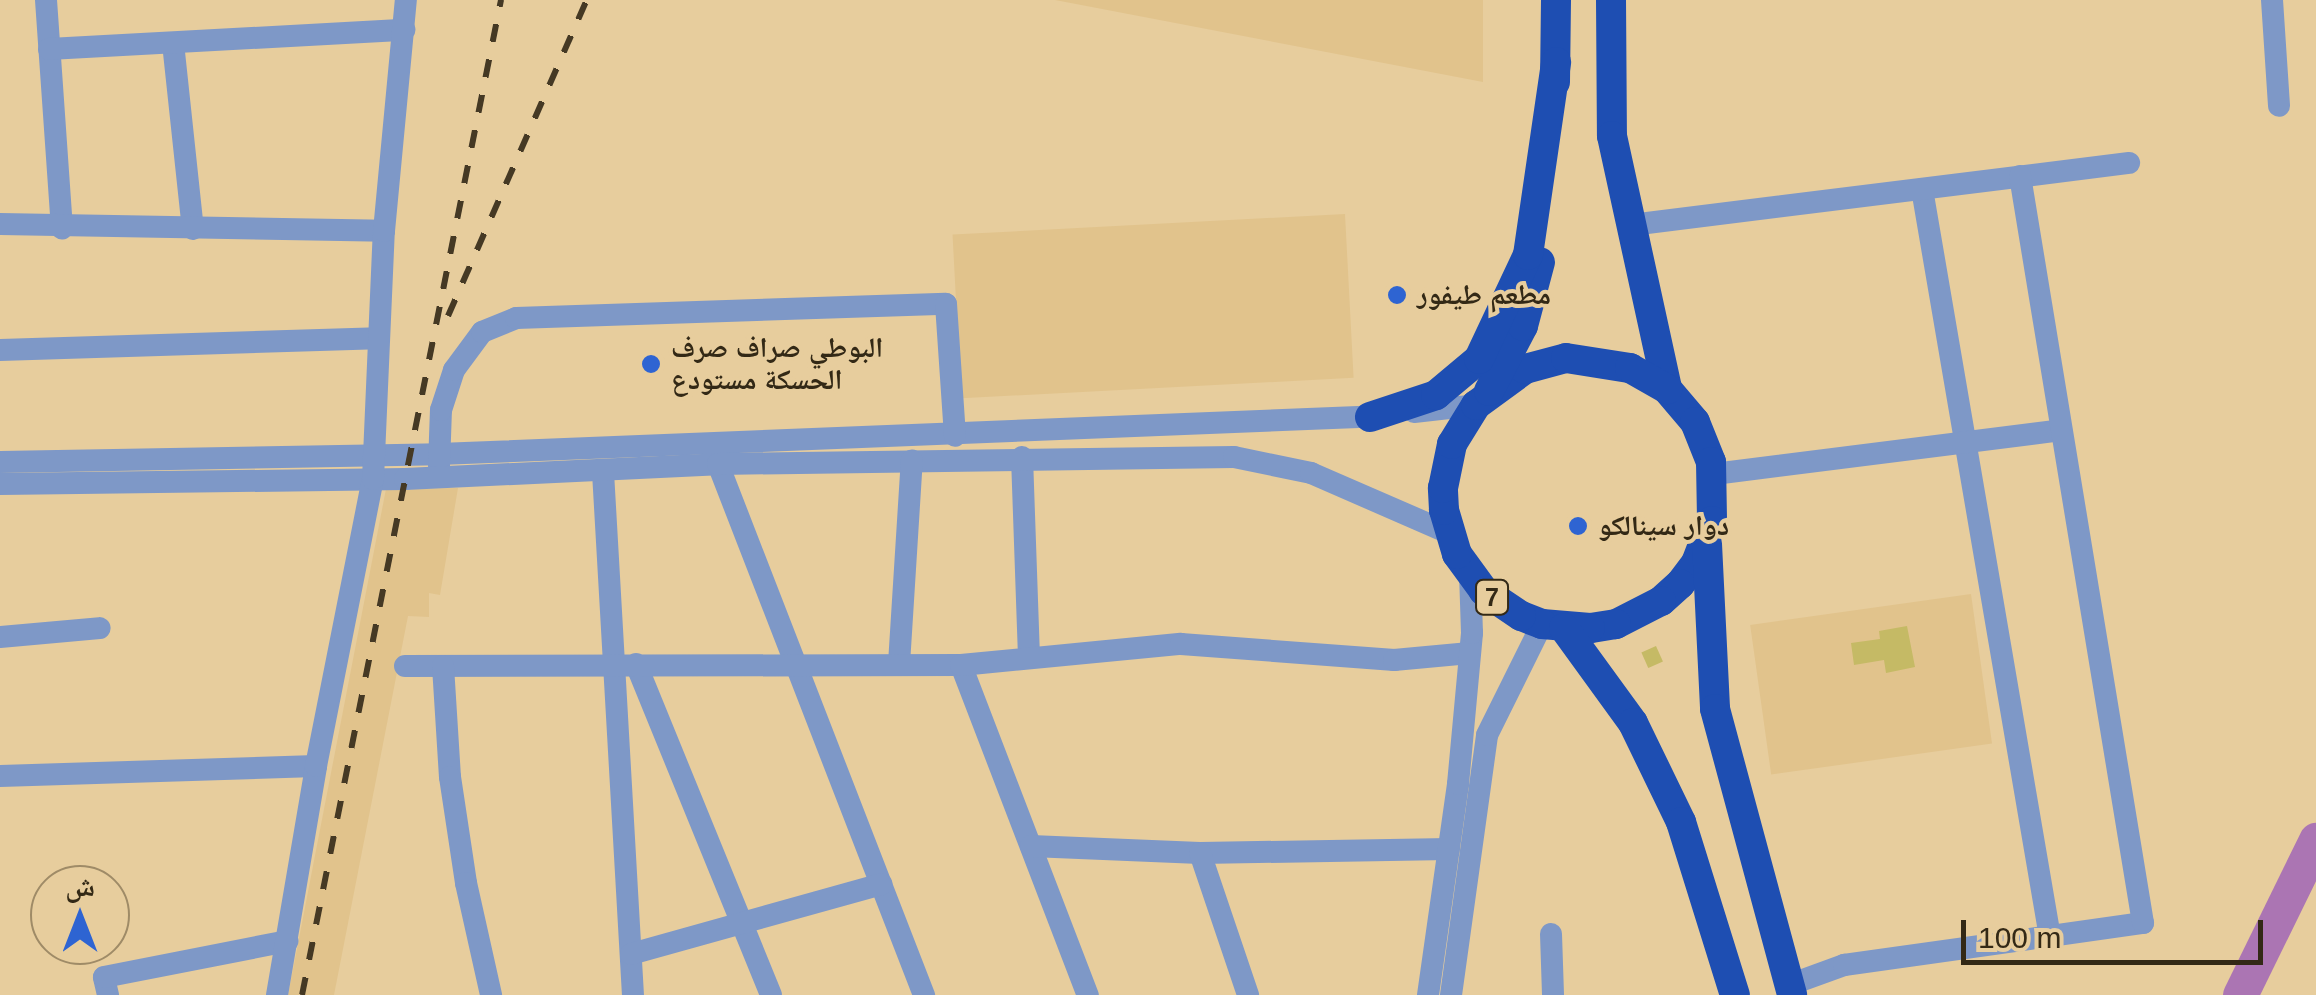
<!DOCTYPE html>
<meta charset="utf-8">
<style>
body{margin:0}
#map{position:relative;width:2316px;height:995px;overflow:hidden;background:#e7cd9d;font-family:Arial,"Noto Naskh Arabic",sans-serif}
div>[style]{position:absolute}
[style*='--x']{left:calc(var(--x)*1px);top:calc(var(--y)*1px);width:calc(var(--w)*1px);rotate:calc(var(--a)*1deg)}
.built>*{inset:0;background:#e1c38c;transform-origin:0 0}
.river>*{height:35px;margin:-17.5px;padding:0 17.5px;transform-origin:17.5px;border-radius:17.5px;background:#ab75b3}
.building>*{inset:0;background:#c5ba65;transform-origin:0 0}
.minor>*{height:22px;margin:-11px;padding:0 11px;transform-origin:11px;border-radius:11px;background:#7e98c7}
.highway>*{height:30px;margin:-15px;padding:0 15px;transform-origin:15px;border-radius:15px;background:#1e4eb2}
.rail>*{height:6px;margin-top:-3px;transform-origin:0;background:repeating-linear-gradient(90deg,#453924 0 18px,transparent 0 36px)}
.dots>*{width:28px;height:28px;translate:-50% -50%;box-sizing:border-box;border:5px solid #e7cd9d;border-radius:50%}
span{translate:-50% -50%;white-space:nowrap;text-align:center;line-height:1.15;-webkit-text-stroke:8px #e7cd9d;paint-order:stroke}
.shield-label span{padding:2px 8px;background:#e7cd9d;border:2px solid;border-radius:8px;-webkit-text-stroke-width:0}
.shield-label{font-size:25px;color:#332916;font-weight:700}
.poi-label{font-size:28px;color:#332916;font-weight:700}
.left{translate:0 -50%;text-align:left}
.north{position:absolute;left:30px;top:865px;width:100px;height:100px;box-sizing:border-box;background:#e7cd9d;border:2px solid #9f8b67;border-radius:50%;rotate:0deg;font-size:28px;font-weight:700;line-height:40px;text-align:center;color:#332916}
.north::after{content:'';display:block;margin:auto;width:35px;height:45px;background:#2e64d2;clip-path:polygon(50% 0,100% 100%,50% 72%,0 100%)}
.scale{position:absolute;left:1961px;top:920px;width:302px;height:45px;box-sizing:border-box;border:5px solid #332916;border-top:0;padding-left:12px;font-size:30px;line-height:35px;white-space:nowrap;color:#332916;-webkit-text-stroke:8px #e7cd9d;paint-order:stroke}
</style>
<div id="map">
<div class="built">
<div style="clip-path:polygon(1055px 0,1483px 0,1483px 82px)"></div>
<div style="left:1345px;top:214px;width:164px;height:393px;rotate:87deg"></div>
<div style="clip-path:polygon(458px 488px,440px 595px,429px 593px,429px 617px,408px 616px,334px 995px,288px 995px,386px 489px)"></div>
<div style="left:1971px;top:594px;width:151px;height:223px;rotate:82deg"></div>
</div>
<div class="river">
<div style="--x:2240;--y:995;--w:173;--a:-63.9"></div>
</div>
<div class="building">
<div style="clip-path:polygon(1907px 626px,1915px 667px,1886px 673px,1884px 660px,1854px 665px,1851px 643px,1880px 639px,1879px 631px)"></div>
<div style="left:1656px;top:646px;width:17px;height:16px;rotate:66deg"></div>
</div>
<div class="minor">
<div style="--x:46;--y:0;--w:229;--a:86"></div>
<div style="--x:2272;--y:0;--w:106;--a:86.2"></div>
<div style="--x:173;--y:43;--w:187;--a:83.9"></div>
<div style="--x:49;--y:49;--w:356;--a:-3.1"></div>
<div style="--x:1922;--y:189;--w:759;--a:80.29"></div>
<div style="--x:0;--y:224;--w:384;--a:1"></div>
<div style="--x:1631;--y:225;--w:502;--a:-7.1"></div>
<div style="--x:0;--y:350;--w:377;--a:-1.8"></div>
<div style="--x:1414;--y:412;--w:62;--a:-6.4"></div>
<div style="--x:1022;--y:457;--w:201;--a:88"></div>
<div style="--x:0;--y:462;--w:439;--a:-1"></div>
<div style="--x:439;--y:454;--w:945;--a:-2.31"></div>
<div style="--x:718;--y:464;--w:570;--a:68.8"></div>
<div style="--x:439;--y:466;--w:56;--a:-88"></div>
<div style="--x:441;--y:410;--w:42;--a:-72"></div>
<div style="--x:454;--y:370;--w:47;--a:-53.6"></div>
<div style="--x:482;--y:332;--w:37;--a:-22"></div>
<div style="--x:516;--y:318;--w:430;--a:-1.9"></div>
<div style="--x:946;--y:304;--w:132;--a:86.1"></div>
<div style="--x:603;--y:472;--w:524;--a:86.72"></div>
<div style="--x:1714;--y:474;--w:350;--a:-7.2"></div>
<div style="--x:0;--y:484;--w:405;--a:-0.7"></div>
<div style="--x:405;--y:479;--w:313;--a:-2.7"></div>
<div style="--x:718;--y:464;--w:516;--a:-0.78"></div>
<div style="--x:1234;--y:457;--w:79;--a:11.7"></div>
<div style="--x:1311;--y:473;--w:150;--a:23.5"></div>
<div style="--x:0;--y:637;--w:100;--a:-5.1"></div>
<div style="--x:636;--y:664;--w:357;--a:67.8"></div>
<div style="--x:899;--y:664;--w:204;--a:-86.4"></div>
<div style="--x:961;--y:665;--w:354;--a:69"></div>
<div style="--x:405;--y:666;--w:556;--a:-0.1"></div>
<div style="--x:961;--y:665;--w:221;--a:-5.5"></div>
<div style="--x:1181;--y:644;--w:214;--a:4.3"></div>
<div style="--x:1394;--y:660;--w:76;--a:-5.3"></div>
<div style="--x:443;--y:666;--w:111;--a:86.4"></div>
<div style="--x:450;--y:777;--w:107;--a:81.4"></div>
<div style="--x:466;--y:883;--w:115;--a:77.4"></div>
<div style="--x:0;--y:776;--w:316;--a:-1.8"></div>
<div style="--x:1031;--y:846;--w:169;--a:2.4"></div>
<div style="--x:1200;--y:853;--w:249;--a:-0.9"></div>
<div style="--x:1200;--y:853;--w:150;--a:71.3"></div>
<div style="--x:1551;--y:934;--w:61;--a:88.1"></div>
<div style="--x:631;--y:954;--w:260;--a:-15.6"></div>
<div style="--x:1789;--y:985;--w:59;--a:-20"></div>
<div style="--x:1844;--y:965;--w:302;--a:-8"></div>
<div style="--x:2143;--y:923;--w:757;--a:-99.35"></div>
<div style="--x:108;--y:995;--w:18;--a:-103"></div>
<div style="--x:104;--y:977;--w:187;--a:-11.1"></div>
<div style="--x:277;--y:995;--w:232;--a:-80.3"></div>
<div style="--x:316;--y:766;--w:293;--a:-78.8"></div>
<div style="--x:373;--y:479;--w:248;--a:-87.5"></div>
<div style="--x:384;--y:231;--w:232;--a:-84.6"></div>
<div style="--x:1428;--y:995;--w:213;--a:-81.9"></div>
<div style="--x:1458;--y:784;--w:152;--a:-84.7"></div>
<div style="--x:1472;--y:633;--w:59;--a:-91.9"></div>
<div style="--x:1451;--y:995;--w:262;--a:-82.1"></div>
<div style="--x:1487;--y:735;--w:124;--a:-63.6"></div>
</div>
<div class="highway">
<div style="--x:1611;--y:0;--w:136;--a:89.6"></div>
<div style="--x:1612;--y:136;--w:259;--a:77.7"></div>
<div style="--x:1667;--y:389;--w:43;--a:49.7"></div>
<div style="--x:1695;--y:422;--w:43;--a:68.2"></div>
<div style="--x:1711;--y:462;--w:59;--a:89"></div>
<div style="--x:1712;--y:521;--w:45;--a:110.9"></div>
<div style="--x:1696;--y:563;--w:26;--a:127"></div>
<div style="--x:1680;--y:584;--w:25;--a:138"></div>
<div style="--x:1661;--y:601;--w:51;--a:152.9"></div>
<div style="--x:1616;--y:624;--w:26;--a:171"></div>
<div style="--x:1590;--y:628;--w:48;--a:-175.2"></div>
<div style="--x:1542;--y:624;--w:22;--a:-159"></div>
<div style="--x:1521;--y:616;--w:45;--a:-146"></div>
<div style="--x:1484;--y:591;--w:46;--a:-126.1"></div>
<div style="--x:1457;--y:554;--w:46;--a:-106.5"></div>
<div style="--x:1444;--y:510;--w:22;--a:-93"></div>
<div style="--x:1443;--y:488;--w:45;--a:-78.4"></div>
<div style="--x:1452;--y:444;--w:46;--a:-58.4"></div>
<div style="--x:1476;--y:405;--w:61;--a:-36.3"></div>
<div style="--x:1525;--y:369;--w:42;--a:-15"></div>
<div style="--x:1566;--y:358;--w:65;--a:8.9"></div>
<div style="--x:1630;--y:368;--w:43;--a:29.6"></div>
<div style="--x:1555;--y:82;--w:82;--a:-89.3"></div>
<div style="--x:1489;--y:391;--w:73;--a:-62.4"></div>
<div style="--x:1523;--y:326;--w:66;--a:-75.1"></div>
<div style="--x:1370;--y:417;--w:70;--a:-18.4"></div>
<div style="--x:1436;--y:395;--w:56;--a:-39.9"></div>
<div style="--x:1479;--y:359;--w:115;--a:-64.8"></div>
<div style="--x:1528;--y:255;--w:195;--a:-81.7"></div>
<div style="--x:1707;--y:544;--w:165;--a:87.2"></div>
<div style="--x:1715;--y:709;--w:296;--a:74.9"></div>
<div style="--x:1564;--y:628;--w:117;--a:54"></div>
<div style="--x:1633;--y:723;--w:110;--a:64.1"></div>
<div style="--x:1681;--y:822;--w:181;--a:72.7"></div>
</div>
<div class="rail">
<div style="--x:448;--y:316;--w:345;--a:-66.3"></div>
<div style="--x:302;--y:995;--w:1015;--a:-78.69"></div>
</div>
<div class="dots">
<div style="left:1397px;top:295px;background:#2e64d2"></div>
<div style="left:651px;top:364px;background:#2e64d2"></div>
<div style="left:1578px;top:526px;background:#2e64d2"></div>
</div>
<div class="shield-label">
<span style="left:1492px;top:597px">7</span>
</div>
<div class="poi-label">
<span class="left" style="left:1417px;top:295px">مطعم طيفور</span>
<span class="left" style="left:671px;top:364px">البوطي صراف صرف<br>الحسكة مستودع</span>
<span class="left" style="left:1598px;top:526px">دوار سينالكو</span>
</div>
<div class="north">ش</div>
<div class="scale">100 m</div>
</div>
